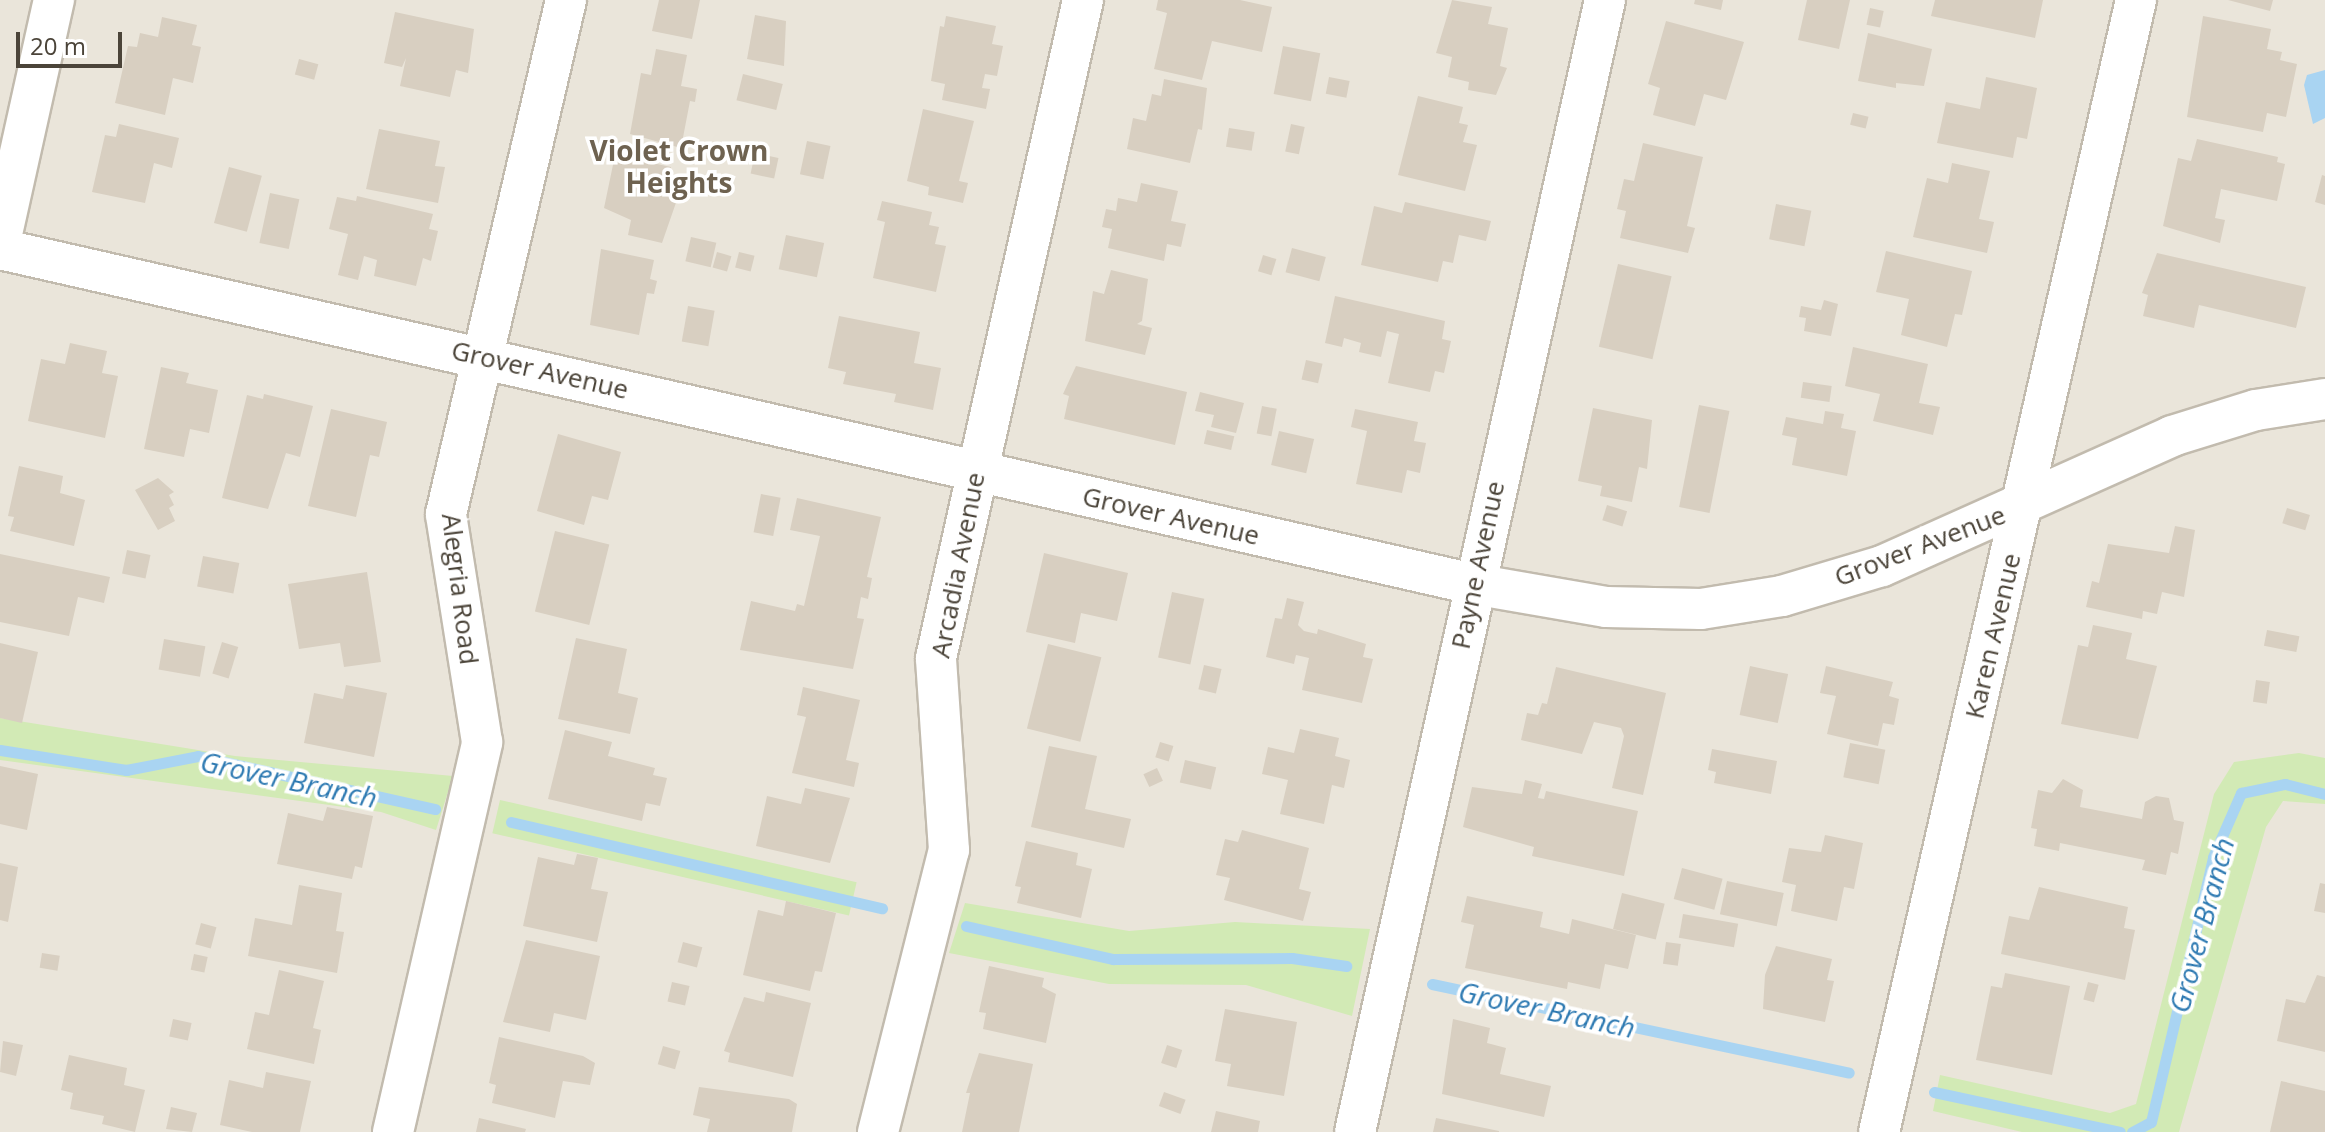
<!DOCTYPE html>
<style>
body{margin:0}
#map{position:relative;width:2325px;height:1132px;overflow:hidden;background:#f6f3ec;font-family:"Open Sans",sans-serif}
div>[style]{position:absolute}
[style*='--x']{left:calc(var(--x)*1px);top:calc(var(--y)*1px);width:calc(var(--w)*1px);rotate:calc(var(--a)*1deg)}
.residential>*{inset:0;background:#eae5da;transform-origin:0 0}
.green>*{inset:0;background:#d2eab5;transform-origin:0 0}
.water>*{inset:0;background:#a9d4f2}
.stream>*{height:11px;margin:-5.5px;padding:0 5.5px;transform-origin:5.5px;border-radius:5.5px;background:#a9d4f2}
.building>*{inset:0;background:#d8cfc1;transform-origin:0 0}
.roads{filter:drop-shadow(2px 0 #c2bbae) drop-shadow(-2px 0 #c2bbae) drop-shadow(0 2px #c2bbae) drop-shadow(0 -2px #c2bbae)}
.minor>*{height:40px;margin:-20px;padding:0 20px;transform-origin:20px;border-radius:20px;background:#fff}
span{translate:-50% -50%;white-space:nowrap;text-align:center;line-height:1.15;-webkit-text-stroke:7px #fff;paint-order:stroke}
.street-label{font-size:26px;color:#4b4439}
.neighbourhood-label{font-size:28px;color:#6e6250;font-weight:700}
.water-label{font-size:28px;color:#2e7ab2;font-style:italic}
.scale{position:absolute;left:16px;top:32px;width:106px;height:36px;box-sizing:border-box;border:4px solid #4b4439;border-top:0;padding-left:10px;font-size:24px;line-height:28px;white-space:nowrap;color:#4b4439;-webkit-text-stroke:6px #fff;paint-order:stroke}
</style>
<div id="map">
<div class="residential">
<div style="left:0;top:0;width:2325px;height:1132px"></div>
</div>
<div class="green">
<div style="clip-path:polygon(0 718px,235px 756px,453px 776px,436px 830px,381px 812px,0 760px)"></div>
<div style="clip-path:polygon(2299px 753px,2325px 758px,2325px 804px,2283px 801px,2266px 827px,2179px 1132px,2022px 1132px,1933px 1111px,1940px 1075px,2110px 1113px,2136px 1104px,2214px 794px,2234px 762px)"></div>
<div style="left:500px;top:800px;width:366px;height:34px;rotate:13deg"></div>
<div style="clip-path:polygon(965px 903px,1129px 931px,1235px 922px,1370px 929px,1352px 1016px,1246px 985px,1109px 984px,949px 953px)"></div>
</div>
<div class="water">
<div style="clip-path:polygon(2325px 70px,2325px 118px,2313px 124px,2304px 85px,2307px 75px)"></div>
</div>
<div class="stream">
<div style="--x:0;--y:750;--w:128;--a:9"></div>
<div style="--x:126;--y:770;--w:73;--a:-11"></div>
<div style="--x:198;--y:756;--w:243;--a:12.6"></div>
<div style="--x:511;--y:822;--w:381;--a:13.1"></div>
<div style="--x:966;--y:926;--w:151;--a:12.7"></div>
<div style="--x:1113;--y:959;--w:179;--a:-0.3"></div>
<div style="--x:1292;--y:958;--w:55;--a:8.4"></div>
<div style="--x:1432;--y:984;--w:426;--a:12"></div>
<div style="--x:1934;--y:1092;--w:190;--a:12.1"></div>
<div style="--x:2132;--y:1132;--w:21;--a:-28"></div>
<div style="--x:2151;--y:1122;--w:272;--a:-76.8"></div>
<div style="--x:2213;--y:857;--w:70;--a:-66.4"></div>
<div style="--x:2241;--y:793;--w:45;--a:-11.6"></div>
<div style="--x:2285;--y:784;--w:41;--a:14"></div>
</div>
<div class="building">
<div style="clip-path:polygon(659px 0,700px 0,692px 39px,652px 31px)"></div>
<div style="clip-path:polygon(1158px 0,1240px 0,1272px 7px,1262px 52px,1212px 41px,1202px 80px,1154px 69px,1167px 13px,1156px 10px)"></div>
<div style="clip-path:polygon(1452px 0,1492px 7px,1488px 24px,1508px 28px,1500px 66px,1507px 68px,1496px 95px,1468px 90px,1469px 82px,1448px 77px,1452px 57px,1436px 53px)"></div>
<div style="clip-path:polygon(1695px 0,1723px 0,1721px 10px,1694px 4px)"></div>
<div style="clip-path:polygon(1807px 0,1850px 0,1839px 49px,1798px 40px)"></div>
<div style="clip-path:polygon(1935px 0,2043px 0,2035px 38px,1931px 16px)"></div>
<div style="clip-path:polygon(2228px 0,2273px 0,2270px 11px)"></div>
<div style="left:1870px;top:8px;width:14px;height:17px;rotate:12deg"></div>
<div style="clip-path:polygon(395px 12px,474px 29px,468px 73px,456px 70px,450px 97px,400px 86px,406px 58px,402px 67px,384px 63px)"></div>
<div style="clip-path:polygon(755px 15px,786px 21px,784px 66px,747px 59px)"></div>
<div style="clip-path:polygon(946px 16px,996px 26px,992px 44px,1003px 46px,997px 76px,985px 74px,982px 88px,990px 89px,986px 109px,942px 100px,945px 84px,931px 81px,940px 26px,944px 27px)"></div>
<div style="clip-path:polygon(2203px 16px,2271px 29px,2267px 49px,2282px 52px,2280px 60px,2297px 64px,2286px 117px,2267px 113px,2263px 132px,2187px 117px)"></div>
<div style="clip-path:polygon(162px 17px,197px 25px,192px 45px,201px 47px,193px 83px,173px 78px,165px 115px,115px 103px,128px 46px,137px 47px,140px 33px,158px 37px)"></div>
<div style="clip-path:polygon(1666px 21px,1744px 42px,1726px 100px,1704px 94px,1695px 126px,1653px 115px,1660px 88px,1648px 84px)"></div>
<div style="clip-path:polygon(1868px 33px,1932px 49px,1924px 86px,1896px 83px,1896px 88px,1858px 81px)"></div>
<div style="left:1283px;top:46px;width:38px;height:49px;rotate:11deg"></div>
<div style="clip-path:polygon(656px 49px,687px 55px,681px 86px,697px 89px,695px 102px,690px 101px,681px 148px,630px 134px,641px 73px,651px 75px)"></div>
<div style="left:299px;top:59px;width:20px;height:16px;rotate:15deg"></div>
<div style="left:743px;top:74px;width:41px;height:27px;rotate:14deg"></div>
<div style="left:1329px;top:77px;width:21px;height:17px;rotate:11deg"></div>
<div style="clip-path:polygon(1986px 77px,2037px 88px,2027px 139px,2017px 137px,2013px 158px,1937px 143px,1946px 102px,1980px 109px)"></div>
<div style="clip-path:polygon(1164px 79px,1207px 88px,1202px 130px,1198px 129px,1190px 163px,1127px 149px,1133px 118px,1146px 121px,1152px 94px,1161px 96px)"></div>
<div style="clip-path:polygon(1418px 96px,1463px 107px,1459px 123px,1468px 125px,1463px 142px,1477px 145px,1465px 191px,1398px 175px)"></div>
<div style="clip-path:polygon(923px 109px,974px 121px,959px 181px,968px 183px,963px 203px,928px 195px,929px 187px,907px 181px)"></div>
<div style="left:1853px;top:113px;width:16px;height:12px;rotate:14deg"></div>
<div style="clip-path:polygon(119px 124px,179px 138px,172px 168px,154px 163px,145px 203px,92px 192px,105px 135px,116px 137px)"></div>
<div style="left:1291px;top:124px;width:14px;height:28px;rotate:12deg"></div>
<div style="left:1229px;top:128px;width:26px;height:19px;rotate:9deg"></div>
<div style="clip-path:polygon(379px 129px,440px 141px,435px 166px,445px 167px,438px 203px,366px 189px)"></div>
<div style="clip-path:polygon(2197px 139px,2278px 157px,2277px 162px,2285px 164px,2277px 201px,2221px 189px,2215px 218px,2225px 220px,2220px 243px,2163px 226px,2178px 158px,2191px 161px)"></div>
<div style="left:807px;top:141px;width:24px;height:34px;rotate:12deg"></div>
<div style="clip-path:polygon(1643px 143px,1703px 157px,1687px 226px,1695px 228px,1688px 253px,1620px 238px,1626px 211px,1617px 209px,1624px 179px,1634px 181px)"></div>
<div style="left:755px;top:153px;width:24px;height:21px;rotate:12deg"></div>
<div style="clip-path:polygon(625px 157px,671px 167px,666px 190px,679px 194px,662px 243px,628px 235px,631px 220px,604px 208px,614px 160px,624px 163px)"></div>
<div style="clip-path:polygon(1952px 163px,1990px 171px,1979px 219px,1994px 222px,1987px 253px,1913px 237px,1927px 178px,1948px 183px)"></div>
<div style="left:229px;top:167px;width:34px;height:58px;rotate:15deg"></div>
<div style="clip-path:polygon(2322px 175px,2325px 176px,2325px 205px,2315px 202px)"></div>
<div style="clip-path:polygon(1141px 183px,1178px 191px,1171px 221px,1186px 224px,1181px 247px,1167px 244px,1164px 261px,1108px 248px,1112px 229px,1102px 227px,1106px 209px,1116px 211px,1118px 198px,1137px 202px)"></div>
<div style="left:270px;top:193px;width:30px;height:51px;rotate:12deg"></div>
<div style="clip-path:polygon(357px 196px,433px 214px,429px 229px,438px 231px,431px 261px,423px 258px,416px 286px,374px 276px,377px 260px,364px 256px,358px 280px,338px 275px,348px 234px,329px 229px,337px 197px,356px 201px)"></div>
<div style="clip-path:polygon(882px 201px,932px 212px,929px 225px,939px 227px,935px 244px,946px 246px,936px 292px,873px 278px,885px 222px,877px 220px)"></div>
<div style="clip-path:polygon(1405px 202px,1491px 221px,1486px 241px,1459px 235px,1453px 263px,1443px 261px,1438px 282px,1361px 265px,1374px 206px,1402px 213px)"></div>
<div style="left:1776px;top:204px;width:36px;height:36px;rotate:11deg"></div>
<div style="left:786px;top:235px;width:39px;height:35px;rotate:12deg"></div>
<div style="left:691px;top:237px;width:26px;height:25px;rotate:13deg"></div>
<div style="left:1292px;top:248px;width:35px;height:25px;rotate:15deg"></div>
<div style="clip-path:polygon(601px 249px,654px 260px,650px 279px,657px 281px,654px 294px,647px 293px,639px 335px,590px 325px)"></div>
<div style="clip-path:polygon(1886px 251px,1972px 271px,1962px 315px,1955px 314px,1947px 347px,1901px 335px,1909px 299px,1876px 292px)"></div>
<div style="left:717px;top:252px;width:15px;height:16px;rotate:16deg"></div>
<div style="left:739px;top:252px;width:16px;height:16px;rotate:14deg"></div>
<div style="clip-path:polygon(2157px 253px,2306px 287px,2296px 328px,2199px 305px,2194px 328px,2143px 316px,2148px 295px,2142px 293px)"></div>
<div style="left:1263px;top:255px;width:14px;height:17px;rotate:17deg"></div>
<div style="left:1618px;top:264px;width:55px;height:85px;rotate:13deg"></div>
<div style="clip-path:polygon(1111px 270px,1148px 279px,1142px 321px,1137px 324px,1152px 328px,1145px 355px,1085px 341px,1093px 291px,1104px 294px)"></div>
<div style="clip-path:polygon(1335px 296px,1445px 321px,1442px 339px,1451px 341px,1444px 373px,1435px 371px,1430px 392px,1388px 383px,1399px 334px,1387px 331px,1381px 357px,1359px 352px,1361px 343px,1344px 338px,1342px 347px,1325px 343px)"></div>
<div style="clip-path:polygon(1824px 300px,1838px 304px,1831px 336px,1804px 331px,1806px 318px,1799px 317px,1801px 306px,1821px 310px)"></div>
<div style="left:688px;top:306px;width:27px;height:36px;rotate:10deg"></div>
<div style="clip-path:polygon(839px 316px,920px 332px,914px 363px,941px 368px,933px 410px,894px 402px,896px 394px,843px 384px,846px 372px,828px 368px)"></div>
<div style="clip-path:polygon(70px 343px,107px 351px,102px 373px,118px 376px,105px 438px,28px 421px,41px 359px,65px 364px)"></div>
<div style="clip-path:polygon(1853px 347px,1928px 364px,1919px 403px,1940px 407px,1933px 435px,1873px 421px,1880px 394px,1845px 386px)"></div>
<div style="left:1306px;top:360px;width:17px;height:20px;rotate:13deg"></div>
<div style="clip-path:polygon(1076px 366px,1187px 392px,1175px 445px,1064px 419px,1069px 396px,1063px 394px)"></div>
<div style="clip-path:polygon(161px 367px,189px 373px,186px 383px,218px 390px,209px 433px,190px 429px,184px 457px,144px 449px)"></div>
<div style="left:1803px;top:382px;width:29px;height:16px;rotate:8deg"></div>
<div style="clip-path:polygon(1200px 392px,1244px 403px,1236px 433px,1211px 427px,1214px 415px,1195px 411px)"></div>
<div style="clip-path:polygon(264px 394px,313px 406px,300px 457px,286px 453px,268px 509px,222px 498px,247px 395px,263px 399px)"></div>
<div style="left:1699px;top:405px;width:31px;height:104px;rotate:11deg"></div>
<div style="left:1262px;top:406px;width:15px;height:28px;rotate:11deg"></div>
<div style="clip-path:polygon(1593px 408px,1652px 420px,1647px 469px,1639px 467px,1632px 502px,1600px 496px,1602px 486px,1578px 481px)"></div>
<div style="clip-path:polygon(331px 409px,387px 422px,379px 457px,370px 455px,356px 517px,308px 506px)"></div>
<div style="clip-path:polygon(1355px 409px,1418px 422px,1414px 441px,1426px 443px,1420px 473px,1407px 470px,1402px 493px,1356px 484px,1367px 431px,1351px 427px)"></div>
<div style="clip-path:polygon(1825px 411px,1844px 414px,1841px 428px,1856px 431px,1847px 476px,1792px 465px,1797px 438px,1782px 435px,1786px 417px,1823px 424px)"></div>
<div style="left:1207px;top:430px;width:28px;height:14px;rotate:13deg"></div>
<div style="left:1279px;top:431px;width:36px;height:35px;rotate:13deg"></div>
<div style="clip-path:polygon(558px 434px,621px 452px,608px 500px,592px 496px,584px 525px,537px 511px)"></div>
<div style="clip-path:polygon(19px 466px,63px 476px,60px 493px,85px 500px,74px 546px,10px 531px,14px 517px,8px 516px)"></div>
<div style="clip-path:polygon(158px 478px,174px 492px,169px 495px,174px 505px,169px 508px,175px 521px,158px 530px,135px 490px)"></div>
<div style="left:761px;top:494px;width:20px;height:39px;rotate:11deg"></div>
<div style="clip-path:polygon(797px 498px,881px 517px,867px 577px,872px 578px,868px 599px,861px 597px,857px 618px,864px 619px,853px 669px,740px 650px,751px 601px,795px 611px,797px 604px,804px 606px,820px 536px,790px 530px)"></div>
<div style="left:1607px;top:505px;width:21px;height:16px;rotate:17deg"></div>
<div style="left:2287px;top:508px;width:24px;height:16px;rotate:17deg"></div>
<div style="clip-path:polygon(2175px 526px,2195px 530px,2184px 597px,2162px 592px,2157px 614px,2143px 611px,2142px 619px,2086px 607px,2092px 581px,2099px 583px,2108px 544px,2169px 553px)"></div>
<div style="left:555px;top:531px;width:56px;height:83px;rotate:14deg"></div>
<div style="left:127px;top:550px;width:24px;height:24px;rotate:12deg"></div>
<div style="clip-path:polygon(1044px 553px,1128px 573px,1117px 621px,1081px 613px,1075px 643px,1026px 632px)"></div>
<div style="clip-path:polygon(0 554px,110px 577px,104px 603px,78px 597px,69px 636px,0 622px)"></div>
<div style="left:203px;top:556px;width:37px;height:31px;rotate:11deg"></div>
<div style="clip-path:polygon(367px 572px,381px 662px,344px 667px,340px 643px,299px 649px,288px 584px)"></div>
<div style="left:1172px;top:592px;width:33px;height:67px;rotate:12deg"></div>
<div style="clip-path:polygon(1287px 598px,1304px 602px,1298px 625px,1304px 631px,1317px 634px,1318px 629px,1366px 644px,1363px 657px,1373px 659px,1362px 703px,1302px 690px,1309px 658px,1296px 655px,1294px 664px,1266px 657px,1275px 618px,1282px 619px)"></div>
<div style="clip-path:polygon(2093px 625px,2132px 633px,2126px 659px,2157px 666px,2138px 739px,2061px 724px,2078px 645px,2088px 647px)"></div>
<div style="left:2267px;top:630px;width:33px;height:16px;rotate:11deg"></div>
<div style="clip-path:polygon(576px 638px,627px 649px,618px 693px,638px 698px,630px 734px,558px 719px)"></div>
<div style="left:164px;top:639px;width:42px;height:31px;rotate:10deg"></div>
<div style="left:222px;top:642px;width:17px;height:33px;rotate:17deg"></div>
<div style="clip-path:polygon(0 643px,38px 652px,22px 723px,0 718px)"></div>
<div style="left:1048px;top:644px;width:55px;height:87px;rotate:14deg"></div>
<div style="left:1204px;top:665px;width:18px;height:25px;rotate:13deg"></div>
<div style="left:1750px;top:666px;width:39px;height:50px;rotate:12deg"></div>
<div style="clip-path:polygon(1826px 666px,1893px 682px,1889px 696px,1899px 699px,1894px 725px,1883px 723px,1878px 746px,1827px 734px,1836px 696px,1820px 693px)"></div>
<div style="clip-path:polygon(1556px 667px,1666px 693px,1643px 795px,1612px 788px,1624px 736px,1621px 728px,1594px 722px,1582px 754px,1521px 740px,1527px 713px,1538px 715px,1542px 703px,1547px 704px)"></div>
<div style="left:2256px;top:680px;width:14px;height:22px;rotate:8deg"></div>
<div style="clip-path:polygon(346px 685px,387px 693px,374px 757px,304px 743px,314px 693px,343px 699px)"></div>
<div style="clip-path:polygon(803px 687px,860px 700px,846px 760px,859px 763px,854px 787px,792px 773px,806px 717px,797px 715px)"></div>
<div style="clip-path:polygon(1300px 729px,1339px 738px,1335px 756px,1350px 760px,1344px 788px,1332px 785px,1324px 824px,1280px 814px,1288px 780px,1262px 774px,1268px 747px,1294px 753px)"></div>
<div style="clip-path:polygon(565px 730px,612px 742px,608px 756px,655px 768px,653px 775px,667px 778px,660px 806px,646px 803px,642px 821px,548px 799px)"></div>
<div style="left:1160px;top:742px;width:14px;height:16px;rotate:17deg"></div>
<div style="left:1850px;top:743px;width:36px;height:35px;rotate:11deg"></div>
<div style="clip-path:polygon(1049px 746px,1097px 756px,1085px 809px,1131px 819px,1124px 848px,1031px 827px)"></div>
<div style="clip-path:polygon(1712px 749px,1777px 761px,1771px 794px,1714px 783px,1716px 772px,1708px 770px)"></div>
<div style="left:1185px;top:760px;width:32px;height:23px;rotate:13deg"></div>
<div style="clip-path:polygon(0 766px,38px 774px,27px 830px,0 824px)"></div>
<div style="left:1157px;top:768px;width:14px;height:15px;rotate:65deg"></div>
<div style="clip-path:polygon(2063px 779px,2083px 790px,2080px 807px,2142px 819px,2145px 802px,2156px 796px,2169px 798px,2174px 820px,2184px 822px,2178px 854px,2171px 852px,2166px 875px,2142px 870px,2145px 860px,2060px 843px,2059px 851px,2034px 846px,2037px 829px,2031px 828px,2038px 790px,2052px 793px)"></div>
<div style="clip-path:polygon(1525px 780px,1542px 784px,1538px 798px,1544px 799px,1546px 791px,1638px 811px,1624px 876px,1532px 856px,1534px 847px,1463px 827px,1472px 787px,1522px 794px)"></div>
<div style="clip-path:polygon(805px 788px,850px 798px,830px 863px,756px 846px,767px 796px,801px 804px)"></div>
<div style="clip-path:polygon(327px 807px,373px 816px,362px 868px,355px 866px,352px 879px,277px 864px,288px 813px,323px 821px)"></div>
<div style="clip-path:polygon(1242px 830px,1309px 848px,1299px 889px,1311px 892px,1303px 921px,1224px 900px,1230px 878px,1216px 875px,1225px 839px,1238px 842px)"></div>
<div style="clip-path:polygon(1825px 835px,1863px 843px,1854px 889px,1844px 887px,1837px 921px,1791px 911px,1796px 885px,1782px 882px,1789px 848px,1821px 852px)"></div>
<div style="clip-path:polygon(1026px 841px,1078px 853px,1076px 865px,1092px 869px,1081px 918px,1017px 903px,1021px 887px,1015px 886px)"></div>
<div style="clip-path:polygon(577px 854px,598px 858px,591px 889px,608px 892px,597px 942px,523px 926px,538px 857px,574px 865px)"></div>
<div style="clip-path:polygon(0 863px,18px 867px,8px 922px,0 920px)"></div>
<div style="left:1682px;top:868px;width:42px;height:32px;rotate:15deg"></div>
<div style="left:1727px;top:881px;width:58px;height:34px;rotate:12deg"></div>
<div style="clip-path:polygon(2320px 883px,2325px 884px,2325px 913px,2314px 911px)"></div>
<div style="clip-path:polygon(299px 885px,342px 893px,336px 931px,344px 932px,337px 973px,248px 956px,255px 918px,292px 925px)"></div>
<div style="clip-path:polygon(2039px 887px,2128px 907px,2124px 928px,2135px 930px,2125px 980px,2001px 954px,2009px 916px,2029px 920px)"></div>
<div style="left:1622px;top:893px;width:44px;height:37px;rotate:14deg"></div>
<div style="clip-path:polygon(1467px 896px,1543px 912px,1540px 927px,1569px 934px,1572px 919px,1636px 935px,1628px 969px,1605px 964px,1600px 989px,1568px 982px,1567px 989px,1465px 968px,1474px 925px,1461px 922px)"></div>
<div style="clip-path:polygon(786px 901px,836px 913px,822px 972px,815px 971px,810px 991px,743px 975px,758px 910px,783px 916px)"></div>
<div style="left:1683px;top:914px;width:56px;height:24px;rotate:10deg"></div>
<div style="left:201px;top:923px;width:16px;height:22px;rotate:15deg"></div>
<div style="clip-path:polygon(526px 940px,600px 956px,586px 1020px,554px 1013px,550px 1032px,503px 1022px)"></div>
<div style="left:683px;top:942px;width:20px;height:21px;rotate:15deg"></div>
<div style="left:1666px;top:942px;width:15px;height:22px;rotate:8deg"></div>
<div style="clip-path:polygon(1776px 946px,1832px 959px,1827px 980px,1834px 981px,1825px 1022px,1763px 1009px,1765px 975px)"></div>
<div style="left:42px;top:953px;width:18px;height:15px;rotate:9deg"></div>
<div style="left:194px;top:954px;width:14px;height:16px;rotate:12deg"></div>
<div style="clip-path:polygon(989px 966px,1044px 978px,1042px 987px,1056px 994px,1046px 1043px,983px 1029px,986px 1013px,979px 1012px)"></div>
<div style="clip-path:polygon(279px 970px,324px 981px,313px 1028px,321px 1030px,314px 1064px,247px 1049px,255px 1012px,269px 1015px)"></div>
<div style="clip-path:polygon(2005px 973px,2070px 986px,2052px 1075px,1976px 1060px,1991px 986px,2002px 988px)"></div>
<div style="clip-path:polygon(2317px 975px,2325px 977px,2325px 1052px,2277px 1041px,2286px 999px,2305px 1003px)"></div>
<div style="left:672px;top:982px;width:18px;height:20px;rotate:13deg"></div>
<div style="left:2088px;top:982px;width:11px;height:18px;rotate:15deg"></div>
<div style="clip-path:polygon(766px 992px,811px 1003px,793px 1077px,728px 1062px,730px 1053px,724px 1051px,744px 997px,764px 1002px)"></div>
<div style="clip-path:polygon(1225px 1009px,1297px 1022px,1284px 1096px,1227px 1086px,1231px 1064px,1215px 1061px)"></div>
<div style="left:173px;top:1019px;width:19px;height:18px;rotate:12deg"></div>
<div style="clip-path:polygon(1453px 1019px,1490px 1028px,1487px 1043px,1506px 1048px,1500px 1074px,1551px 1086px,1544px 1117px,1442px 1094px)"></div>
<div style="clip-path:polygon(499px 1037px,583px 1056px,595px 1063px,590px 1085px,563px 1081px,555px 1118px,492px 1103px,496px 1085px,489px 1083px)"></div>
<div style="clip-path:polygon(3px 1041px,23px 1045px,16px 1076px,0 1072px)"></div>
<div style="left:1167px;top:1045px;width:16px;height:19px;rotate:18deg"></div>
<div style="left:663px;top:1046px;width:18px;height:19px;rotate:16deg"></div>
<div style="clip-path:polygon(979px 1053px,1033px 1064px,1019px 1132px,962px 1132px,970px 1093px,966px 1093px)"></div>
<div style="clip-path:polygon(69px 1055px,127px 1068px,124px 1085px,145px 1090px,135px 1132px,102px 1124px,104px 1116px,70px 1109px,73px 1093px,61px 1090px)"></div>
<div style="clip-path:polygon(266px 1072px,311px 1081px,300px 1132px,252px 1132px,220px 1125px,229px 1080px,263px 1088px)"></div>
<div style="clip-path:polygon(2281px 1081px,2325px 1091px,2325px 1132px,2270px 1132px)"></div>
<div style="clip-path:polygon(699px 1087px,789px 1099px,797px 1104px,792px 1132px,707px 1132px,710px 1119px,693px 1115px)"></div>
<div style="left:1164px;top:1092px;width:23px;height:15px;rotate:20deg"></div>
<div style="clip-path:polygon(171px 1107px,197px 1113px,192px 1132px,166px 1129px)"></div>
<div style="clip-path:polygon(1216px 1111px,1260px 1121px,1258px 1132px,1211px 1132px)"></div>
<div style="clip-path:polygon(479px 1118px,526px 1129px,525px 1132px,476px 1132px)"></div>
<div style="clip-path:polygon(1436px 1118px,1499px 1131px,1499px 1132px,1433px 1132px)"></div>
</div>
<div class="roads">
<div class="minor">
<div style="--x:0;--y:243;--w:249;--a:-77.5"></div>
<div style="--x:0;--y:249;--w:1511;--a:12.81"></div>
<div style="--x:1473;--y:584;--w:135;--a:9.8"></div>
<div style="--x:1606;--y:607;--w:95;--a:1.2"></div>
<div style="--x:1701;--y:609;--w:82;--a:-9.1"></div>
<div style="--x:1782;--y:596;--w:104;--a:-16.7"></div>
<div style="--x:1882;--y:566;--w:318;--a:-24.1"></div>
<div style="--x:2172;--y:436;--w:88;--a:-17.2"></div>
<div style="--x:2256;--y:410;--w:70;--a:-9.1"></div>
<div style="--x:393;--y:1132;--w:400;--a:-77.1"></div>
<div style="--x:482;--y:742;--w:231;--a:-99"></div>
<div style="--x:446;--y:514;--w:528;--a:-76.86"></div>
<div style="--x:878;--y:1132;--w:291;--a:-75.9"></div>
<div style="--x:949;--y:850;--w:192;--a:-93.9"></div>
<div style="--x:936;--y:658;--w:674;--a:-77.41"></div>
<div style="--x:1355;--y:1132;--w:1159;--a:-77.55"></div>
<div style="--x:1879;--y:1132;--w:1161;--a:-77.21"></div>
</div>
</div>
<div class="street-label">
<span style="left:540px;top:370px;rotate:13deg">Grover Avenue</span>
<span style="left:1171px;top:516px;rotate:13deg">Grover Avenue</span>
<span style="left:1920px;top:546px;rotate:-21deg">Grover Avenue</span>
<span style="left:958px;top:565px;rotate:-79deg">Arcadia Avenue</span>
<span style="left:1478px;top:565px;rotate:-78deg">Payne Avenue</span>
<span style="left:460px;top:589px;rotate:83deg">Alegria Road</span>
<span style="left:1993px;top:636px;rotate:-77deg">Karen Avenue</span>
</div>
<div class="neighbourhood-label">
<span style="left:679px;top:166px">Violet Crown<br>Heights</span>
</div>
<div class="water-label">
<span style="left:289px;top:779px;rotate:12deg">Grover Branch</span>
<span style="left:2201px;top:925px;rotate:-75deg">Grover Branch</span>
<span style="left:1547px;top:1009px;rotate:12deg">Grover Branch</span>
</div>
<div class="scale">20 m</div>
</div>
